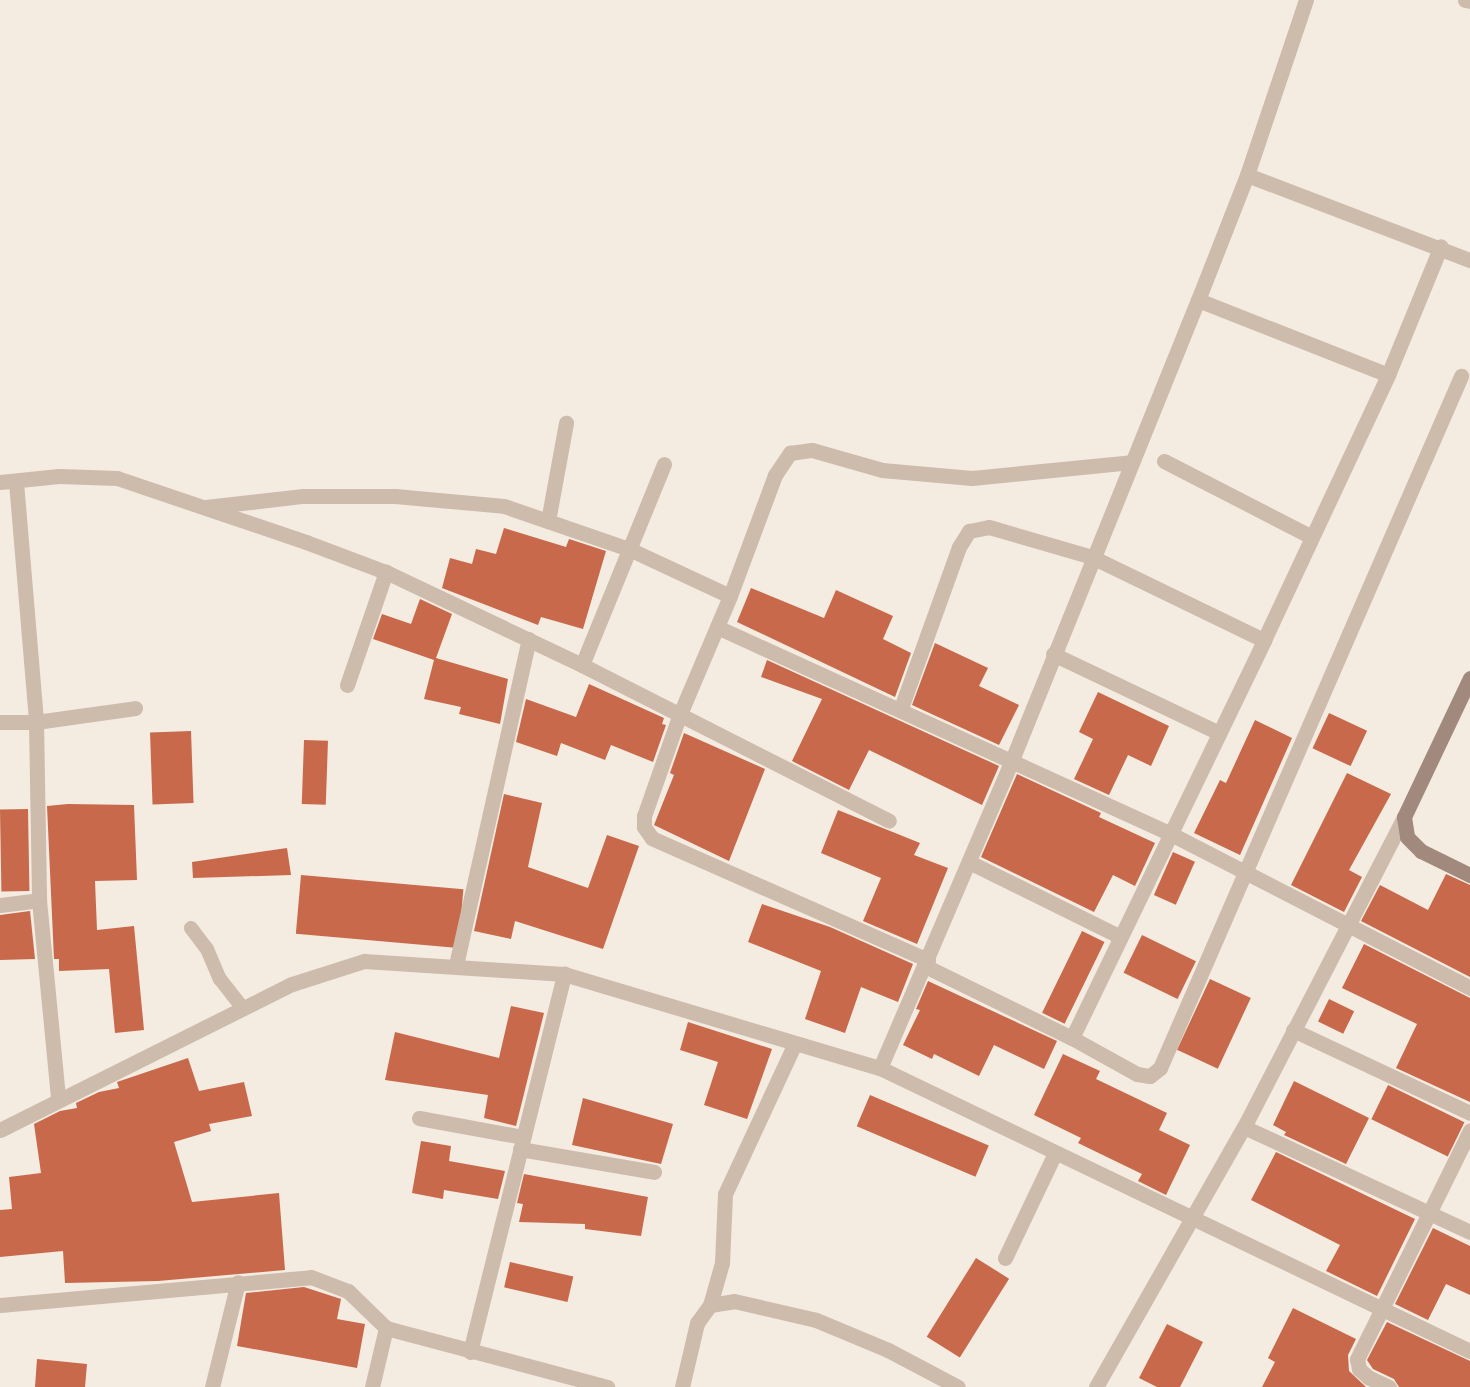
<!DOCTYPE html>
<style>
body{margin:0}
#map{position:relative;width:1470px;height:1387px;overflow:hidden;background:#f4ebe1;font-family:Quicksand,sans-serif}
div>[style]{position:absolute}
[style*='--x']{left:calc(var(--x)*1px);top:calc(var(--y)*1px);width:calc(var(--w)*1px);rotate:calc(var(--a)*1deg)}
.building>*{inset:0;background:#c8694b;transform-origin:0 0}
.lane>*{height:14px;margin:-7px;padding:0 7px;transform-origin:7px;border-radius:7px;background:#cdbbac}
.street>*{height:15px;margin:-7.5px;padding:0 7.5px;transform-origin:7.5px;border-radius:7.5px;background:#cdbbac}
.secondary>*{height:15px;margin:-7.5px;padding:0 7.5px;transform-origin:7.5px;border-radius:7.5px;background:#a18a7d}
span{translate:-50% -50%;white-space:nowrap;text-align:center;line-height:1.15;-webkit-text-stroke:4.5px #fbf5ee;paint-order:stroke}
</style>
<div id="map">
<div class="building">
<div style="clip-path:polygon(504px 528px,566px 547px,569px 539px,606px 551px,583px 629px,541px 617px,538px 625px,442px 588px,450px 558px,472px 564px,476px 549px,496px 554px)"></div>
<div style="clip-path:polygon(751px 588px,824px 618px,836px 590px,893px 616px,883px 639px,911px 653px,895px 697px,737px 622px)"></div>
<div style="clip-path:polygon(420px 599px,452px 614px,436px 658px,508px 679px,500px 724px,459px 714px,461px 707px,424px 699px,434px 660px,373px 639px,382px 614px,411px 624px)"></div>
<div style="clip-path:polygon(935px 643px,988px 668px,979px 686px,1019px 705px,999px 745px,912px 705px)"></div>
<div style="clip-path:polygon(767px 660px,999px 766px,982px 805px,869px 750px,849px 790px,792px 761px,822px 699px,761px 677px)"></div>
<div style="clip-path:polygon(589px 684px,664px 718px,662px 724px,666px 725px,653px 762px,611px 745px,605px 760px,561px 743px,557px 756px,516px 742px,526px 699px,576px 717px)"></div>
<div style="clip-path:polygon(1098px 692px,1169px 726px,1151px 766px,1128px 755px,1109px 795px,1074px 779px,1093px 739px,1079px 732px)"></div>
<div style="left:1329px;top:713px;width:42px;height:39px;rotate:25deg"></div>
<div style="clip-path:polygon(1255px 720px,1292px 738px,1240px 855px,1194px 833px,1220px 780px,1226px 783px)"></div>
<div style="left:191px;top:731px;width:72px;height:41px;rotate:88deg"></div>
<div style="clip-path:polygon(684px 733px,765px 769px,729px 861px,654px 825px,674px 775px,670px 773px)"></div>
<div style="left:304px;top:740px;width:24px;height:64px;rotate:2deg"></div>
<div style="clip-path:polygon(1347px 773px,1391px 794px,1349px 870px,1362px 877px,1344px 912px,1291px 885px)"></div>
<div style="clip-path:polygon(1017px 774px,1101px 813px,1099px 817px,1155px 843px,1135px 886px,1113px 875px,1094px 912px,981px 857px)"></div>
<div style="clip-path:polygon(504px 794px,542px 803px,528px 867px,588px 888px,607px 835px,639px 846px,603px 949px,515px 921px,511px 939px,474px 931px)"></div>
<div style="clip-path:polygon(68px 804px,134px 805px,137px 880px,95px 881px,97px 930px,134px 926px,144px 1030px,115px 1033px,109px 969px,59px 971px,59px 959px,54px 959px,47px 806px)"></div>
<div style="left:28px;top:809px;width:82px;height:28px;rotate:89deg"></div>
<div style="clip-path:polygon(838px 810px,920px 843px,914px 855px,948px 868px,917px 944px,863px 921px,881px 878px,821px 853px)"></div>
<div style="clip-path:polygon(287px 848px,291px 875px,193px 878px,192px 862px)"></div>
<div style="left:1173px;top:852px;width:24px;height:47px;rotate:24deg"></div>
<div style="clip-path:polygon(1446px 874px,1470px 885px,1470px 977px,1361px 921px,1380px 885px,1428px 910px)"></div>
<div style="left:301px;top:875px;width:163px;height:59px;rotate:5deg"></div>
<div style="clip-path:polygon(762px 904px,830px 927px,913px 964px,898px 1002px,861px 987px,845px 1033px,805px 1019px,821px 971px,748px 942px)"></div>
<div style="clip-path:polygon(30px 911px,35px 959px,0 960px,0 915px)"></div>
<div style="left:1082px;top:931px;width:25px;height:91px;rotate:26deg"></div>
<div style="left:1142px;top:935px;width:60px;height:42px;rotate:26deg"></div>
<div style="clip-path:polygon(1364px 944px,1470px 998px,1470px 1102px,1396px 1068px,1417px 1024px,1342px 988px)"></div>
<div style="left:1210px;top:979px;width:45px;height:78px;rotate:25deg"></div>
<div style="clip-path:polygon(928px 981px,1057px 1041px,1044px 1069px,994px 1045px,979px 1076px,934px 1054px,932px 1059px,903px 1045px,920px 1010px,916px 1009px)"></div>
<div style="left:1329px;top:999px;width:28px;height:25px;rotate:26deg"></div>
<div style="clip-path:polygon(511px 1006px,544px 1013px,516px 1126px,484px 1118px,488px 1095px,385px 1080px,395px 1032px,499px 1058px)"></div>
<div style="clip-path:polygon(688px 1022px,772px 1049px,747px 1119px,704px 1105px,718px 1062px,680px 1050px)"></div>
<div style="clip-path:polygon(1063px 1054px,1100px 1071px,1096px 1079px,1167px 1113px,1159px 1130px,1190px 1145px,1166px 1195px,1138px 1181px,1142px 1174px,1078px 1143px,1081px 1138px,1034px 1115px)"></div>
<div style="clip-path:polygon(188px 1058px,199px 1091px,244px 1082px,252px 1116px,209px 1124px,211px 1131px,174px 1142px,192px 1202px,279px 1193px,285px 1270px,158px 1281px,65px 1283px,63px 1251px,0 1257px,0 1210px,12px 1209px,9px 1177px,41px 1173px,34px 1124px,60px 1111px,77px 1108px,76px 1103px,99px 1092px,119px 1088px,117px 1082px)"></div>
<div style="clip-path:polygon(1294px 1081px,1369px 1118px,1346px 1164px,1284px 1135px,1286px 1132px,1273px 1125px)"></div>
<div style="left:1388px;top:1085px;width:85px;height:38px;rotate:26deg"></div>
<div style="left:870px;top:1095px;width:129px;height:34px;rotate:23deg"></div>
<div style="clip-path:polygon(583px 1098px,673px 1124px,661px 1164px,572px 1145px)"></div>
<div style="clip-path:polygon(421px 1141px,451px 1146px,449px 1161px,505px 1171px,498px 1199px,444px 1190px,443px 1199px,412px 1193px)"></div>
<div style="clip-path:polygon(1276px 1152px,1415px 1219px,1377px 1296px,1326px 1271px,1340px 1245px,1251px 1200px)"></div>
<div style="clip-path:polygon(524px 1174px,648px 1197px,641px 1236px,585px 1229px,585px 1224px,519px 1222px,523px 1204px,517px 1203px)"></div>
<div style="clip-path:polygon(1433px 1228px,1470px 1246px,1470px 1295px,1446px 1284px,1428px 1320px,1395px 1304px)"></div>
<div style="left:976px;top:1258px;width:39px;height:93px;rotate:32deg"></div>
<div style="left:510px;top:1262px;width:65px;height:26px;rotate:13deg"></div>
<div style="clip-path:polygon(304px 1287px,341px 1299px,337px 1319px,365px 1324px,357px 1368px,237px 1346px,246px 1293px)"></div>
<div style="clip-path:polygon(1293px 1308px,1356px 1339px,1348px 1355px,1349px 1371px,1366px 1387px,1262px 1387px,1275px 1362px,1268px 1358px)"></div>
<div style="clip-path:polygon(1387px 1322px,1470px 1361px,1470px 1387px,1399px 1387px,1394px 1379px,1373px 1369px,1367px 1360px)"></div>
<div style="clip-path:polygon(1167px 1324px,1203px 1342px,1180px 1387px,1157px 1387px,1139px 1378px)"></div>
<div style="clip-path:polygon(37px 1359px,87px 1364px,85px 1387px,35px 1387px)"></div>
</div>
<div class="lane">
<div style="--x:191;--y:928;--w:26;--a:53"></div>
<div style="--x:207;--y:949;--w:33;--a:67"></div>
<div style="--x:220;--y:979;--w:37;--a:52"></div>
</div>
<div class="street">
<div style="--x:1465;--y:0;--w:5;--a:11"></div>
<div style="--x:1247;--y:175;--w:239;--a:20.9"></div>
<div style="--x:1198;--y:300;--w:204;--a:21.5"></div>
<div style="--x:1164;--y:461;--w:164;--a:27.2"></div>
<div style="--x:0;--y:482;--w:59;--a:-5.8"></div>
<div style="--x:59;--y:476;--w:58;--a:2"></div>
<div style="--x:117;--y:478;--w:200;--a:18.7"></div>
<div style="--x:306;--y:542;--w:85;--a:20.6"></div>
<div style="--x:386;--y:572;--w:217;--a:25.4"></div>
<div style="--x:582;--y:665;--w:344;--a:26.9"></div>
<div style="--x:16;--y:482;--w:241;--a:85.2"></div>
<div style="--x:36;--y:722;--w:178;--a:89"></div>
<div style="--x:39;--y:900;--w:199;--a:84.5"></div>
<div style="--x:206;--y:507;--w:98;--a:-6.5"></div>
<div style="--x:303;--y:496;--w:92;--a:0"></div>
<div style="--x:395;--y:496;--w:109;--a:5.2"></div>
<div style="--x:504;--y:506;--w:132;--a:19"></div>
<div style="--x:629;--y:549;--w:111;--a:25"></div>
<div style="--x:548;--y:521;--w:100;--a:-79.6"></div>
<div style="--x:717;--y:627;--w:497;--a:24.5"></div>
<div style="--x:1169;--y:833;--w:339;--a:27.2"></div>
<div style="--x:1053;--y:654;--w:184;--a:25.4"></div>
<div style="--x:582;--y:665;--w:217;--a:-67.8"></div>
<div style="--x:347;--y:685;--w:120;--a:-71"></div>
<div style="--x:901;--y:708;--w:171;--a:-70.2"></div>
<div style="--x:959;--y:547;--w:19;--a:-58"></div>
<div style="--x:969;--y:531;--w:20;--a:-11"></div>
<div style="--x:989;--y:527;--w:107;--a:16.2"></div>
<div style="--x:1092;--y:557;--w:191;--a:25.8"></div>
<div style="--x:0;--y:722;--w:36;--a:0"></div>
<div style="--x:36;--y:722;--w:100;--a:-8"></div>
<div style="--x:969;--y:862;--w:169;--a:26.3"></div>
<div style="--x:0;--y:905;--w:39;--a:-7"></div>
<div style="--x:928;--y:960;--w:302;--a:-156.2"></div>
<div style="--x:652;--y:838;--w:14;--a:-126"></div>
<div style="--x:644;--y:827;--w:11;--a:-90"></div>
<div style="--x:644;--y:816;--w:108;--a:-70.6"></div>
<div style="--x:680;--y:714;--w:128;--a:-67"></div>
<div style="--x:730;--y:596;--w:129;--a:-69.6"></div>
<div style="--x:775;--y:475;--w:27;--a:-56"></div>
<div style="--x:790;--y:453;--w:22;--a:-8"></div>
<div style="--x:812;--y:450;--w:73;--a:15.9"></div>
<div style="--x:882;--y:470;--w:90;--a:5.1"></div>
<div style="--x:972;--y:478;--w:160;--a:-5.7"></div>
<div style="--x:456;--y:965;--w:334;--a:-77.4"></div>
<div style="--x:925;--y:966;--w:164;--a:26.1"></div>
<div style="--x:1072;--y:1038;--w:74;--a:29"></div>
<div style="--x:1137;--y:1074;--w:13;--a:9"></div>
<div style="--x:1150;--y:1076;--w:13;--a:-39"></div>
<div style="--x:1160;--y:1068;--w:755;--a:-66.49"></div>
<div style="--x:1293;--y:1030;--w:195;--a:25.1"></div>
<div style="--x:1072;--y:1038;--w:442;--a:-64.2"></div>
<div style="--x:1264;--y:640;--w:293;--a:-64.9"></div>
<div style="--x:1388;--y:375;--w:139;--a:-67.7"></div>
<div style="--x:880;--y:1068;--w:335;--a:-66.8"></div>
<div style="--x:1012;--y:760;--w:496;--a:-68"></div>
<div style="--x:1198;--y:300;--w:134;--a:-68.6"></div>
<div style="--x:1247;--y:175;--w:185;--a:-71.4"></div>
<div style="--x:419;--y:1118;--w:106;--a:10.4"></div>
<div style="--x:1244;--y:1127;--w:249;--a:24.9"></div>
<div style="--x:0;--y:1130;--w:326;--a:-26.6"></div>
<div style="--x:292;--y:984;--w:76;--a:-17.7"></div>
<div style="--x:364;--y:961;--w:200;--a:3.7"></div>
<div style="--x:564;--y:974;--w:330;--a:16.6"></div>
<div style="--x:880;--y:1068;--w:654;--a:25.63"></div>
<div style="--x:520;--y:1149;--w:136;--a:9.7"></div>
<div style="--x:1005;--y:1258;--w:116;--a:-64.5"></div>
<div style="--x:0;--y:1305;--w:312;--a:-5.1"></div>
<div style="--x:311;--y:1277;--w:40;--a:21"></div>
<div style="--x:348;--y:1291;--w:53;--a:44.2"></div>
<div style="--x:386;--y:1328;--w:229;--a:14.9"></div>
<div style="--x:710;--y:1305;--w:44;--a:-74.1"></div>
<div style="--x:722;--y:1263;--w:69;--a:-87.5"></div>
<div style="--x:725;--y:1194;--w:166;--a:-65.1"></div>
<div style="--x:470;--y:1352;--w:390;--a:-76"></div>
<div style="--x:212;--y:1387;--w:108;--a:-76.1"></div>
<div style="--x:372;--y:1387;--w:61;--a:-76.7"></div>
<div style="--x:682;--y:1387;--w:66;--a:-76.8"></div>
<div style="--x:697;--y:1323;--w:22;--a:-54"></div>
<div style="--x:710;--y:1305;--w:24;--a:-9"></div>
<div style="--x:734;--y:1301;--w:84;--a:13"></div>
<div style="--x:816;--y:1320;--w:78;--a:22.6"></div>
<div style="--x:888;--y:1350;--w:79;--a:27.9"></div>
<div style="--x:1096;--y:1387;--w:299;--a:-60.4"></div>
<div style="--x:1244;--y:1127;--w:349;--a:-62.7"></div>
<div style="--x:1389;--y:1387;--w:23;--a:-155"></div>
<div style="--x:1368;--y:1377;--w:12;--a:-138"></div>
<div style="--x:1359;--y:1369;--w:10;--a:-101"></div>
<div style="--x:1357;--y:1359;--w:255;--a:-63.7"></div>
</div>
<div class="secondary">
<div style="--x:1470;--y:678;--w:154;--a:115.4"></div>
<div style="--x:1404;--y:817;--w:20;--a:81"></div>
<div style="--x:1407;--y:837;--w:20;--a:45"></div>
<div style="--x:1421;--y:851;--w:55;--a:26.1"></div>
</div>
</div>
